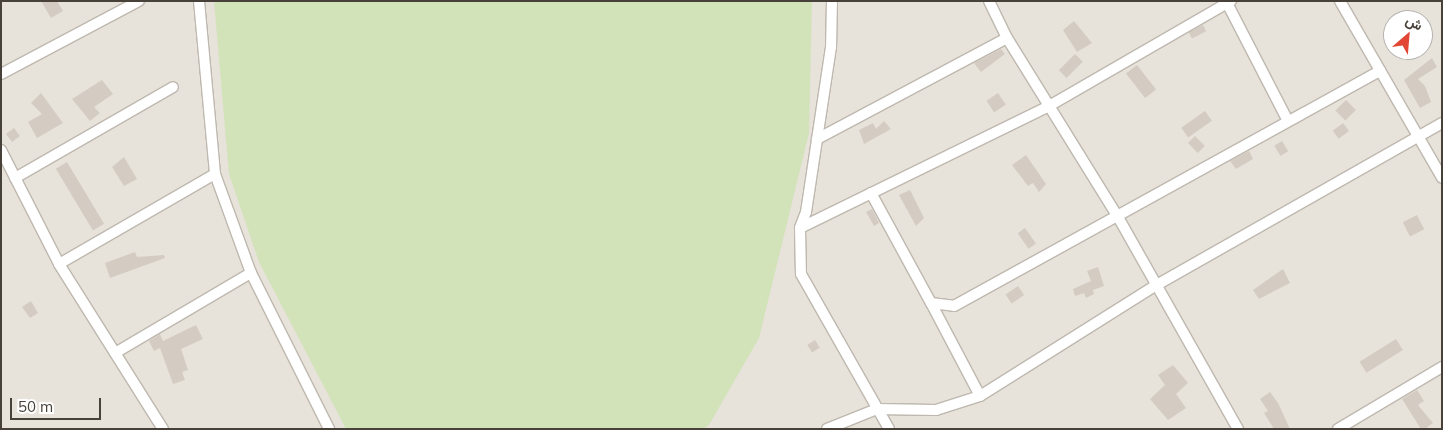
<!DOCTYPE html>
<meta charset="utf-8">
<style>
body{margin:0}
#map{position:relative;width:1443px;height:430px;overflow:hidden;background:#f4f1eb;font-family:Mulish,Vazirmatn,sans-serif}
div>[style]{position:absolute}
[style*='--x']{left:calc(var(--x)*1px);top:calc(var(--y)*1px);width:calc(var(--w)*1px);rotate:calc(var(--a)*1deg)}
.residential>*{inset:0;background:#e7e2da}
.green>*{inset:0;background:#d2e3b9}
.building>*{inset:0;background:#d4ccc2;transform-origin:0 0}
.roads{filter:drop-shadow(1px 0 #beb8af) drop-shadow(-1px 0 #beb8af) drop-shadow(0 1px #beb8af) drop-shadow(0 -1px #beb8af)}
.minor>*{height:10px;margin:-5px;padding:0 5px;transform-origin:5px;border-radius:5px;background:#fff}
span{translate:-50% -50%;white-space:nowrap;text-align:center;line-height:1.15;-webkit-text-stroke:4.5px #fff;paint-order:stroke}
.frame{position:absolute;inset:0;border:2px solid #47413a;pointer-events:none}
.north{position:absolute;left:1383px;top:10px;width:50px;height:50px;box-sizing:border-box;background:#fff;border:1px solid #b5b3b0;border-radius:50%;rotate:27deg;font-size:14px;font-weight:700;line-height:20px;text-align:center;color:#47413a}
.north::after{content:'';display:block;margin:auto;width:18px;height:22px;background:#e24634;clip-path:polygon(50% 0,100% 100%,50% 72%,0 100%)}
.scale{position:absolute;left:10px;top:398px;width:91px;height:22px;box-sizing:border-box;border:2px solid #47413a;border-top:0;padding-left:6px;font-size:15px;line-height:18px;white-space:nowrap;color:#47413a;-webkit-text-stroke:4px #fff;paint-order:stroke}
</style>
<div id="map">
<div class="residential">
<div style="clip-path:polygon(evenodd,1px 1px,1442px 1px,1442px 429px,1px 429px,1px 1px,1393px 20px,1423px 20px,1423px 50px,1393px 50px,1393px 20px)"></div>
</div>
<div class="green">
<div style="clip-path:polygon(214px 1px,812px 1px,809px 133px,759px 338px,709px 425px,703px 429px,346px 429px,259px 262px,229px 174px)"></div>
</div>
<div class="building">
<div style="clip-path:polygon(41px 1px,57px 1px,63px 11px,51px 18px)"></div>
<div style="clip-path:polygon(1074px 21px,1092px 43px,1077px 52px,1063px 30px)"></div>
<div style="left:1203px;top:25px;width:7px;height:16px;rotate:63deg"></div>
<div style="clip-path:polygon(1001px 49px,1005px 54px,981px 72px,974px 63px)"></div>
<div style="left:1075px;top:54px;width:11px;height:23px;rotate:45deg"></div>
<div style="clip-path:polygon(1432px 58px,1437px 67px,1418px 79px,1425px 86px,1431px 102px,1420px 108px,1404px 80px)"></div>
<div style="left:1137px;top:65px;width:31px;height:14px;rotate:52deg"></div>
<div style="clip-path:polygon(102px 80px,113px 94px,94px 107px,100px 113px,90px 121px,72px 99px)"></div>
<div style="clip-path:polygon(41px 93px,63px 123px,37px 138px,28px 122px,42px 114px,31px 103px)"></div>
<div style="left:998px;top:93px;width:14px;height:14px;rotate:56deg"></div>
<div style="left:1346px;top:100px;width:14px;height:15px;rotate:45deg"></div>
<div style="left:1205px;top:111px;width:12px;height:29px;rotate:55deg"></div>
<div style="clip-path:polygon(884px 121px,891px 129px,864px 144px,859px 130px,873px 123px,876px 129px)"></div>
<div style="left:1343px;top:123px;width:10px;height:13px;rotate:53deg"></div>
<div style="left:14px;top:128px;width:10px;height:10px;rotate:53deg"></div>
<div style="left:1195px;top:136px;width:14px;height:10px;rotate:45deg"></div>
<div style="left:1282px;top:141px;width:12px;height:9px;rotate:59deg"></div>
<div style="clip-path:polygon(1249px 151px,1253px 159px,1236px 169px,1230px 161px)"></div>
<div style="clip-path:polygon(1026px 155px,1046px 184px,1039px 192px,1033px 183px,1028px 186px,1012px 165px)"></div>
<div style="clip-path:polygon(124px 157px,137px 179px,124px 186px,112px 167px)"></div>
<div style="left:67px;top:162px;width:72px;height:13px;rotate:59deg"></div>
<div style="clip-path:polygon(910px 190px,924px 218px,916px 226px,899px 195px)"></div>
<div style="clip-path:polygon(872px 209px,879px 223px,874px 226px,866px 212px)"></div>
<div style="left:1417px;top:215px;width:16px;height:16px;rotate:63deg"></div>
<div style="left:1025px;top:228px;width:19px;height:9px;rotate:55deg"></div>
<div style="clip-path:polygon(135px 252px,137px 257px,164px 255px,165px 258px,110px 278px,105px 263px)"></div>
<div style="clip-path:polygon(1098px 267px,1104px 286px,1093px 290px,1094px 294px,1086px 298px,1084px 293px,1075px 296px,1073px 289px,1091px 281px,1087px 271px)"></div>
<div style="clip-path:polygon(1283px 269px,1290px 283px,1259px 299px,1253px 290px)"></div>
<div style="left:1018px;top:286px;width:11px;height:15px;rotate:56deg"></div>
<div style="clip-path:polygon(31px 301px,38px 313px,30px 318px,22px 307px)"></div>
<div style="clip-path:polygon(196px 325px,203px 339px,181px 349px,188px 370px,182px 372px,185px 380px,173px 384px,160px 348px,154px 351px,149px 341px,160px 334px,163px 341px)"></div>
<div style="left:1396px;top:339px;width:13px;height:43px;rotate:58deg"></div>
<div style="left:815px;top:340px;width:9px;height:9px;rotate:58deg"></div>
<div style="clip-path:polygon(1173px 365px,1188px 383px,1176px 394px,1186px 408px,1168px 420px,1150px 399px,1165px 385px,1158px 375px)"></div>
<div style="clip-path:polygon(1417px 390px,1424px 401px,1418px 405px,1433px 423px,1425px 429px,1421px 429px,1402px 399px)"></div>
<div style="clip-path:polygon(1270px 392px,1278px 403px,1290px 429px,1274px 429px,1264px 413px,1268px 411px,1260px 399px)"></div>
</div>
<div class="roads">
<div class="minor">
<div style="--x:199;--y:1;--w:174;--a:84.7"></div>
<div style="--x:215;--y:174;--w:105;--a:70"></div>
<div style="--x:251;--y:273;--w:174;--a:63.4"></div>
<div style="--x:832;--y:1;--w:46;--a:91.2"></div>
<div style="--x:831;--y:47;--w:167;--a:98.6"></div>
<div style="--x:806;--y:212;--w:17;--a:111"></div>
<div style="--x:800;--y:228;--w:46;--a:88.8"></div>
<div style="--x:801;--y:274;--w:178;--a:60.4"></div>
<div style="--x:989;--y:1;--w:41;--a:64.1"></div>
<div style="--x:1007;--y:38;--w:211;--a:58.2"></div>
<div style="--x:1118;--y:217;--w:244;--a:60.5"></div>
<div style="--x:1226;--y:1;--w:135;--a:62.7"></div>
<div style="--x:1340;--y:1;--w:204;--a:60"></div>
<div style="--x:1;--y:74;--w:156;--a:-27.9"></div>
<div style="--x:817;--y:139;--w:215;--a:-28"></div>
<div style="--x:1;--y:150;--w:128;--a:63"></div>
<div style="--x:59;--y:264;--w:195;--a:57.8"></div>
<div style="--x:15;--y:178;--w:182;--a:-29.9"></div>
<div style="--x:871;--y:193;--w:125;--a:61.4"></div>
<div style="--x:931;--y:303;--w:23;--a:7"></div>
<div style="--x:954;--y:306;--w:487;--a:-28.9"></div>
<div style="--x:800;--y:228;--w:277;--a:-26.1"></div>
<div style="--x:1049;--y:106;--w:210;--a:-30"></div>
<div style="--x:59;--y:264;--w:180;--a:-30"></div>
<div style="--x:931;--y:303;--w:105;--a:62.2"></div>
<div style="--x:115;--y:353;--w:158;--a:-30.5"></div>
<div style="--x:827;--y:429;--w:54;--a:-21.8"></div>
<div style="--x:877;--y:409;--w:59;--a:1"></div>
<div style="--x:936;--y:410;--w:46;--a:-17.7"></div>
<div style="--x:980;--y:396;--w:207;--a:-32.2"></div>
<div style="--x:1155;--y:286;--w:330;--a:-29.6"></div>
<div style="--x:1338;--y:429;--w:121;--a:-30.8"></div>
</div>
</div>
<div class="frame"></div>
<div class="north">ش</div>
<div class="scale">50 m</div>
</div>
